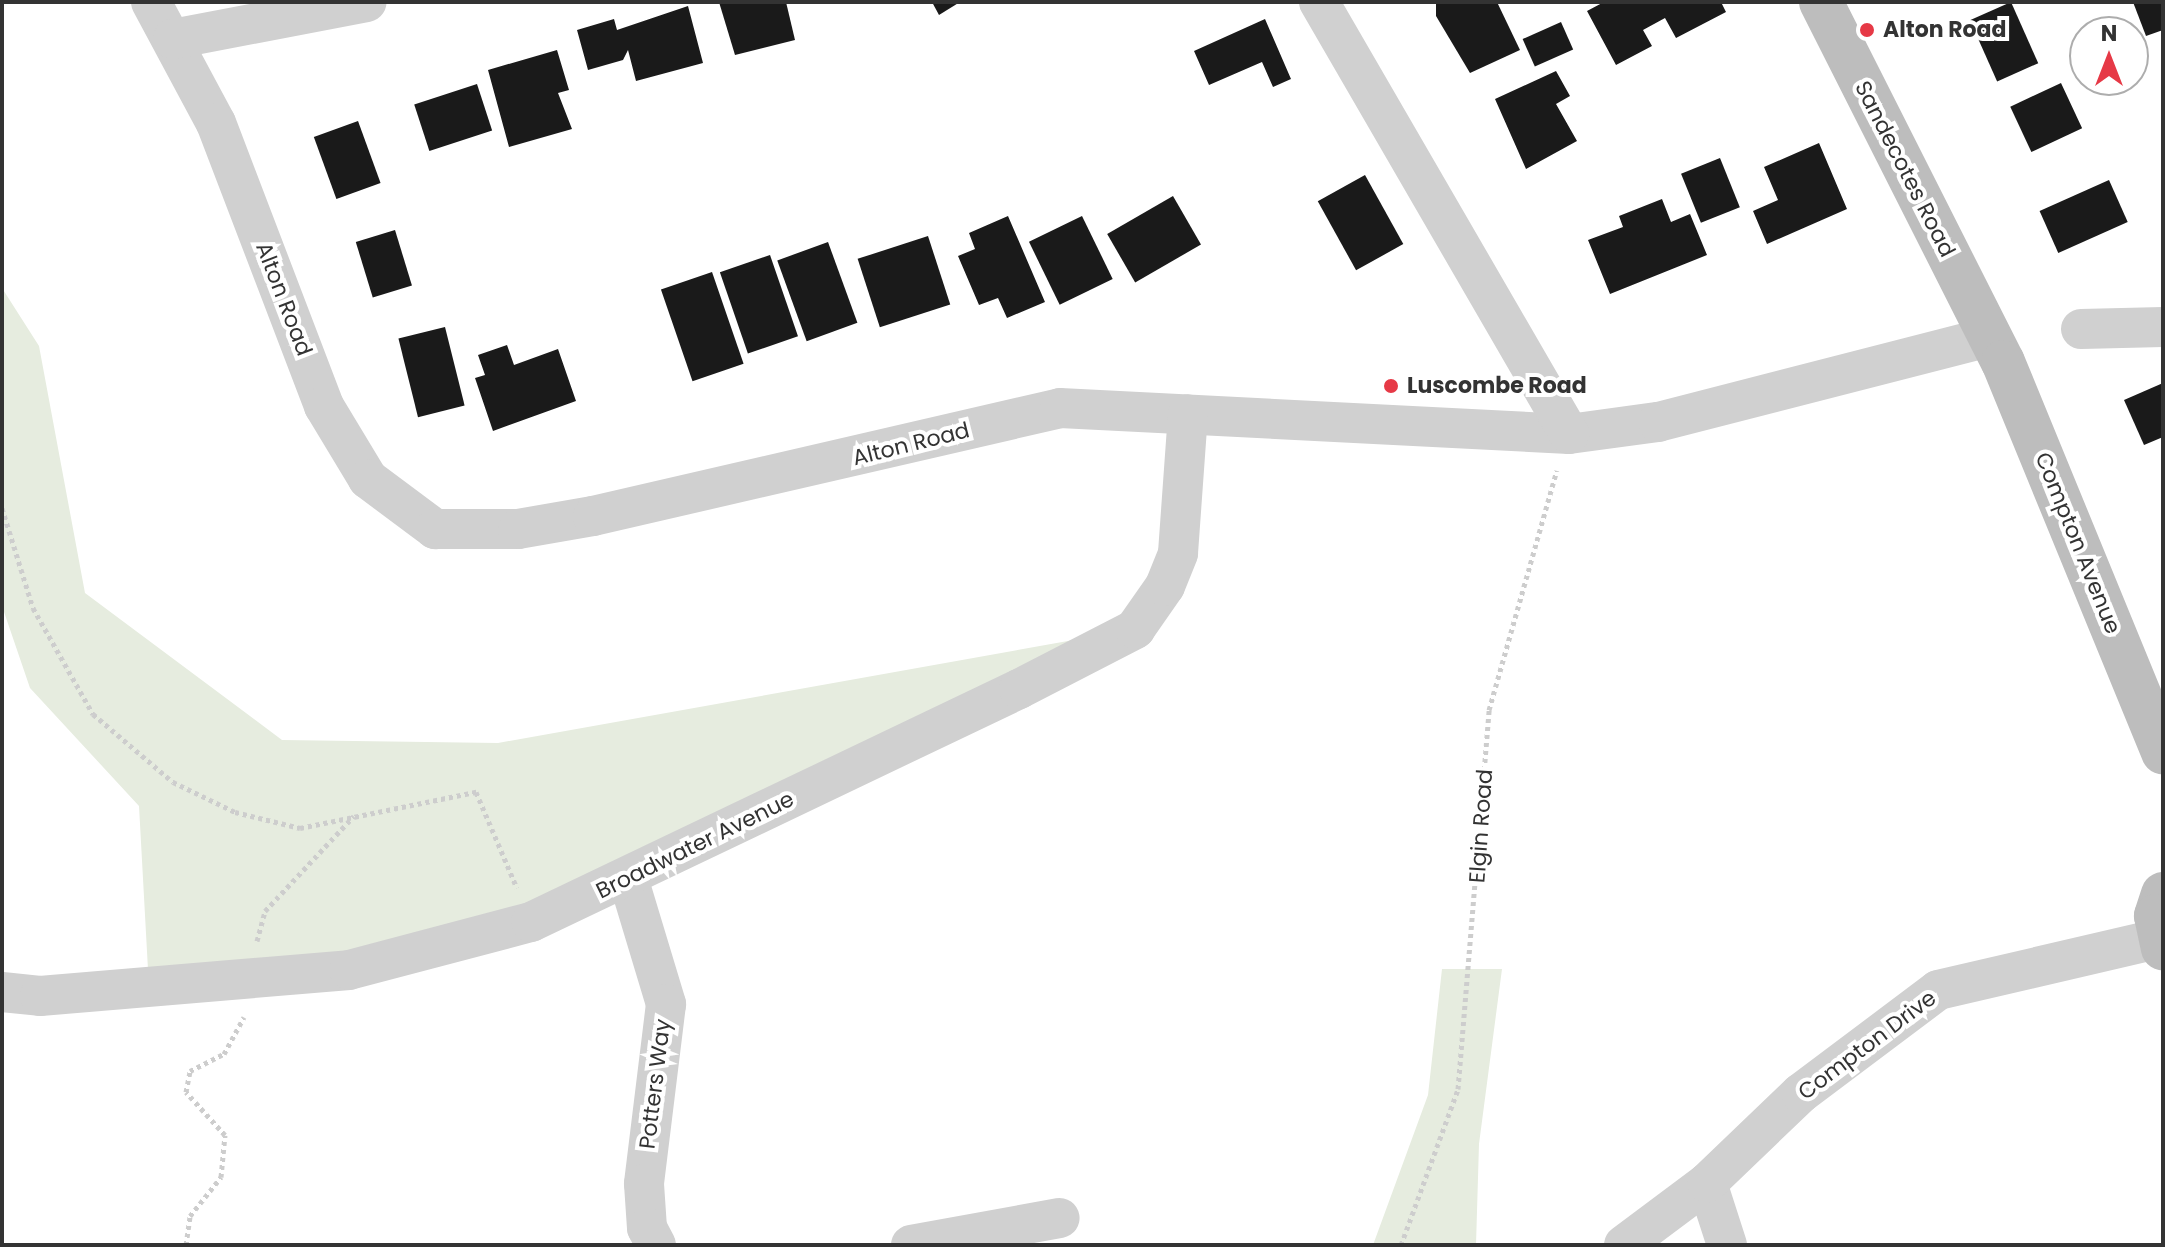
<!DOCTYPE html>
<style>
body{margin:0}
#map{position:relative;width:2165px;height:1247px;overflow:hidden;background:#fff;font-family:Poppins,sans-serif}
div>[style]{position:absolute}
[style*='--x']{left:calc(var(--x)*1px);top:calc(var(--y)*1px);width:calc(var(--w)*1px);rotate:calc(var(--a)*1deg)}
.green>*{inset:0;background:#e6ecdf}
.building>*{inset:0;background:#1a1a1a;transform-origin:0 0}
.path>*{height:5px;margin-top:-2.5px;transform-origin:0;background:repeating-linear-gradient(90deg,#cdcdcd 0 4px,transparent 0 8px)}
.street>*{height:40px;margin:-20px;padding:0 20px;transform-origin:20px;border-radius:20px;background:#d0d0d0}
.secondary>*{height:44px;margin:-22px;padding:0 22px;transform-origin:22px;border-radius:22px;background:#bdbdbd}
.dots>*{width:22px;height:22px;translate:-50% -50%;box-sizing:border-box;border:4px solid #fff;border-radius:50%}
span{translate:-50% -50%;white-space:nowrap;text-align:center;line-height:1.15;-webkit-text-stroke:8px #fff;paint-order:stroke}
.poi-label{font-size:22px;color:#333;font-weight:700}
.left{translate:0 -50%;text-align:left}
.street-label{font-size:22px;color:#333}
.frame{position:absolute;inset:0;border:4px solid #333;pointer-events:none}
.north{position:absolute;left:2069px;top:16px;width:80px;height:80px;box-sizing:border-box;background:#fff;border:2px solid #adadad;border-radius:50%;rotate:0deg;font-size:22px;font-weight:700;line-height:32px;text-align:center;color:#333}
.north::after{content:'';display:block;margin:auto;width:28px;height:36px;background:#e63946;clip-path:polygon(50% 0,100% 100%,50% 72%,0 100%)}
</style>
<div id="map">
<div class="green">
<i style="clip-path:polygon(2px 288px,39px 346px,85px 593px,282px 740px,498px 743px,1135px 629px,531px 922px,149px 988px,139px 806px,30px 688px,2px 606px)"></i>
<i style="clip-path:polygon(1442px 969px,1502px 969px,1479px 1144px,1476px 1245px,1373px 1245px,1428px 1095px)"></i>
</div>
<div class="building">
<i style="clip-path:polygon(719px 2px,786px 2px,795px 40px,735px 55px)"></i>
<i style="clip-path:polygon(932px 2px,960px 2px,939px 15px)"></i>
<i style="clip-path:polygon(1436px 2px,1497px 2px,1520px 50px,1470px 73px,1436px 16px)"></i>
<i style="clip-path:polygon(1604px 2px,1721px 2px,1726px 12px,1676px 38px,1665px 18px,1643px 30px,1652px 46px,1616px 65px,1587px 11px)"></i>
<i style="left:2011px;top:2px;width:67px;height:45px;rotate:66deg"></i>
<i style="clip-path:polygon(2133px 2px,2163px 2px,2163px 30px,2146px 36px)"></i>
<i style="clip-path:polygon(688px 6px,703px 63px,636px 81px,628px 50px,623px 60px,588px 70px,577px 30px,614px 19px,617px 30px)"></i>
<i style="clip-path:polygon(1265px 19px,1291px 79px,1273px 87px,1262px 62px,1209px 85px,1194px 51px)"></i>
<i style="left:1561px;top:22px;width:30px;height:42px;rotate:66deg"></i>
<i style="clip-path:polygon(557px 50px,569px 90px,558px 93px,572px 129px,509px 147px,488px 70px)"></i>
<i style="clip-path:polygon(1556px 71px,1570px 96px,1556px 104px,1577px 141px,1526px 169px,1495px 99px)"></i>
<i style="left:2061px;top:83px;width:50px;height:56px;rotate:65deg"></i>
<i style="left:477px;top:84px;width:49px;height:66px;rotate:72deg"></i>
<i style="left:358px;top:121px;width:66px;height:47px;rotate:70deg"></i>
<i style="clip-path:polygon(1819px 143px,1847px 209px,1767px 244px,1753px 211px,1778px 200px,1764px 167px)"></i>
<i style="left:1720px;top:158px;width:53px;height:42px;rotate:68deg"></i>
<i style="left:1365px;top:175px;width:79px;height:54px;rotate:61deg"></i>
<i style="left:2109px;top:180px;width:46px;height:76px;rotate:66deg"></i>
<i style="left:1173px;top:196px;width:56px;height:76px;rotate:60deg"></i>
<i style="clip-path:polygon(1662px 199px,1671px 222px,1690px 214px,1707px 255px,1610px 294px,1588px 240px,1623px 227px,1619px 216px)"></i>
<i style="clip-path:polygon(1008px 216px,1045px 302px,1007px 318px,998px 298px,979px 305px,958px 256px,975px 249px,969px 233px)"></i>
<i style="left:1082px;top:216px;width:70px;height:59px;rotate:64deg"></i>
<i style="left:395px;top:230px;width:58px;height:41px;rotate:73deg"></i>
<i style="left:928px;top:236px;width:72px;height:74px;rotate:72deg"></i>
<i style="left:828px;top:242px;width:86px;height:54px;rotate:70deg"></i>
<i style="left:770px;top:255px;width:86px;height:53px;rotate:71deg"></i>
<i style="left:712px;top:272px;width:97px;height:54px;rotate:71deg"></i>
<i style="left:445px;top:327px;width:81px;height:48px;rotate:76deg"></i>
<i style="clip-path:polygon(507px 345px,514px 365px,558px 349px,576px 401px,493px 431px,475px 378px,485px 375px,478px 355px)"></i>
<i style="clip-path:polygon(2163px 383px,2163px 437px,2144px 445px,2124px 400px)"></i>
</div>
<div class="path">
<i style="--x:2;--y:508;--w:105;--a:72.8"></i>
<i style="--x:33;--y:608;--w:122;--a:60.5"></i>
<i style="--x:93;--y:714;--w:105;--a:40.4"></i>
<i style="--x:173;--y:782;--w:69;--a:25.8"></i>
<i style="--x:235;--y:812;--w:67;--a:13.8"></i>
<i style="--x:300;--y:828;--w:180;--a:-11.6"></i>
<i style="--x:476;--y:792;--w:104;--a:66.9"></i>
<i style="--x:257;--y:941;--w:31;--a:-75"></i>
<i style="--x:265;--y:911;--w:130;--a:-46.9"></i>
<i style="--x:186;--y:1245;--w:29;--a:-82"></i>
<i style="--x:190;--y:1216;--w:50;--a:-51.5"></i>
<i style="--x:221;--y:1177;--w:42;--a:-84.6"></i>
<i style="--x:225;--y:1135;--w:58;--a:-132.2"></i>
<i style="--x:186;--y:1092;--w:21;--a:-79"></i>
<i style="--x:190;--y:1071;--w:38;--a:-27"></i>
<i style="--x:224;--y:1054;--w:42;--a:-61.6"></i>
<i style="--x:1401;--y:1245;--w:166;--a:-69.9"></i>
<i style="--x:1458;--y:1089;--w:380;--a:-85.3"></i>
<i style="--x:1489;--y:710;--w:249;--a:-74.2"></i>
</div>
<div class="street">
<i style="--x:151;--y:2;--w:137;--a:61.8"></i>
<i style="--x:216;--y:123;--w:303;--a:69.1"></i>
<i style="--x:324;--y:406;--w:85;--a:58.9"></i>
<i style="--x:368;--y:479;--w:84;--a:36.7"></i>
<i style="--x:435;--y:529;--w:83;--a:0"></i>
<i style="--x:518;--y:529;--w:76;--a:-9.8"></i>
<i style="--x:593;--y:516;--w:479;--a:-13"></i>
<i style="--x:1060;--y:408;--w:510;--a:2.92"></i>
<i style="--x:1569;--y:434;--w:90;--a:-7.7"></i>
<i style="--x:1658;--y:422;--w:342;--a:-14.4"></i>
<i style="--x:1319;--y:2;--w:499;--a:59.9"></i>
<i style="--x:173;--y:39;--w:197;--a:-10.8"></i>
<i style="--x:2081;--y:329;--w:82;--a:-1.4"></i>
<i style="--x:628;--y:878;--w:132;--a:73.2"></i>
<i style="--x:666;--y:1004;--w:181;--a:97"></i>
<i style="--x:644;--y:1184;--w:44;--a:86.1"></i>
<i style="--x:647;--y:1228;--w:19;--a:62"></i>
<i style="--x:2;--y:992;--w:38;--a:6"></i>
<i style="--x:40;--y:996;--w:310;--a:-4.8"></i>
<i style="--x:349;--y:970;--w:188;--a:-14.8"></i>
<i style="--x:531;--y:922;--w:541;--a:-25.52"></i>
<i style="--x:1019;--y:689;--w:131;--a:-27.3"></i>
<i style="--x:1135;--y:629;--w:52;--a:-55.1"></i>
<i style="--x:1165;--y:586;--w:35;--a:-68"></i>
<i style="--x:1178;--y:553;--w:139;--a:-85.9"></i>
<i style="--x:1707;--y:1183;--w:65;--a:72.1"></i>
<i style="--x:911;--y:1245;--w:151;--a:-10.3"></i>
<i style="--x:1624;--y:1245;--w:104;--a:-36.8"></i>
<i style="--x:1707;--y:1183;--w:130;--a:-43.8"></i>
<i style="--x:1801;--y:1093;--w:171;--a:-36.9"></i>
<i style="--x:1938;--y:990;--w:226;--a:-13.1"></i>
</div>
<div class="secondary">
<i style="--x:1821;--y:2;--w:403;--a:63.2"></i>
<i style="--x:2003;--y:362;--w:422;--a:67.7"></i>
<i style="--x:2163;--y:894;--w:23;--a:108"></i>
<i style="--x:2156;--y:916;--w:33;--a:78"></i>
</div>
<div class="dots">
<i style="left:1867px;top:30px;background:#e63946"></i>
<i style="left:1391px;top:386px;background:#e63946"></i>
</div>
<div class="poi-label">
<span class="left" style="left:1883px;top:30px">Alton Road</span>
<span class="left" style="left:1407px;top:386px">Luscombe Road</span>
</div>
<div class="street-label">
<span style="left:1905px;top:169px;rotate:63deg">Sandecotes Road</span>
<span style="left:284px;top:299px;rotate:69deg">Alton Road</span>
<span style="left:911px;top:444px;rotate:-14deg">Alton Road</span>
<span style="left:2078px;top:543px;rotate:68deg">Compton Avenue</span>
<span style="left:1481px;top:826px;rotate:-86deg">Elgin Road</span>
<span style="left:695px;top:845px;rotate:-26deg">Broadwater Avenue</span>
<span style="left:1867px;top:1045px;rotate:-37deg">Compton Drive</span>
<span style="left:655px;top:1084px;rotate:-83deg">Potters Way</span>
</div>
<div class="frame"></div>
<div class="north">N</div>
</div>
